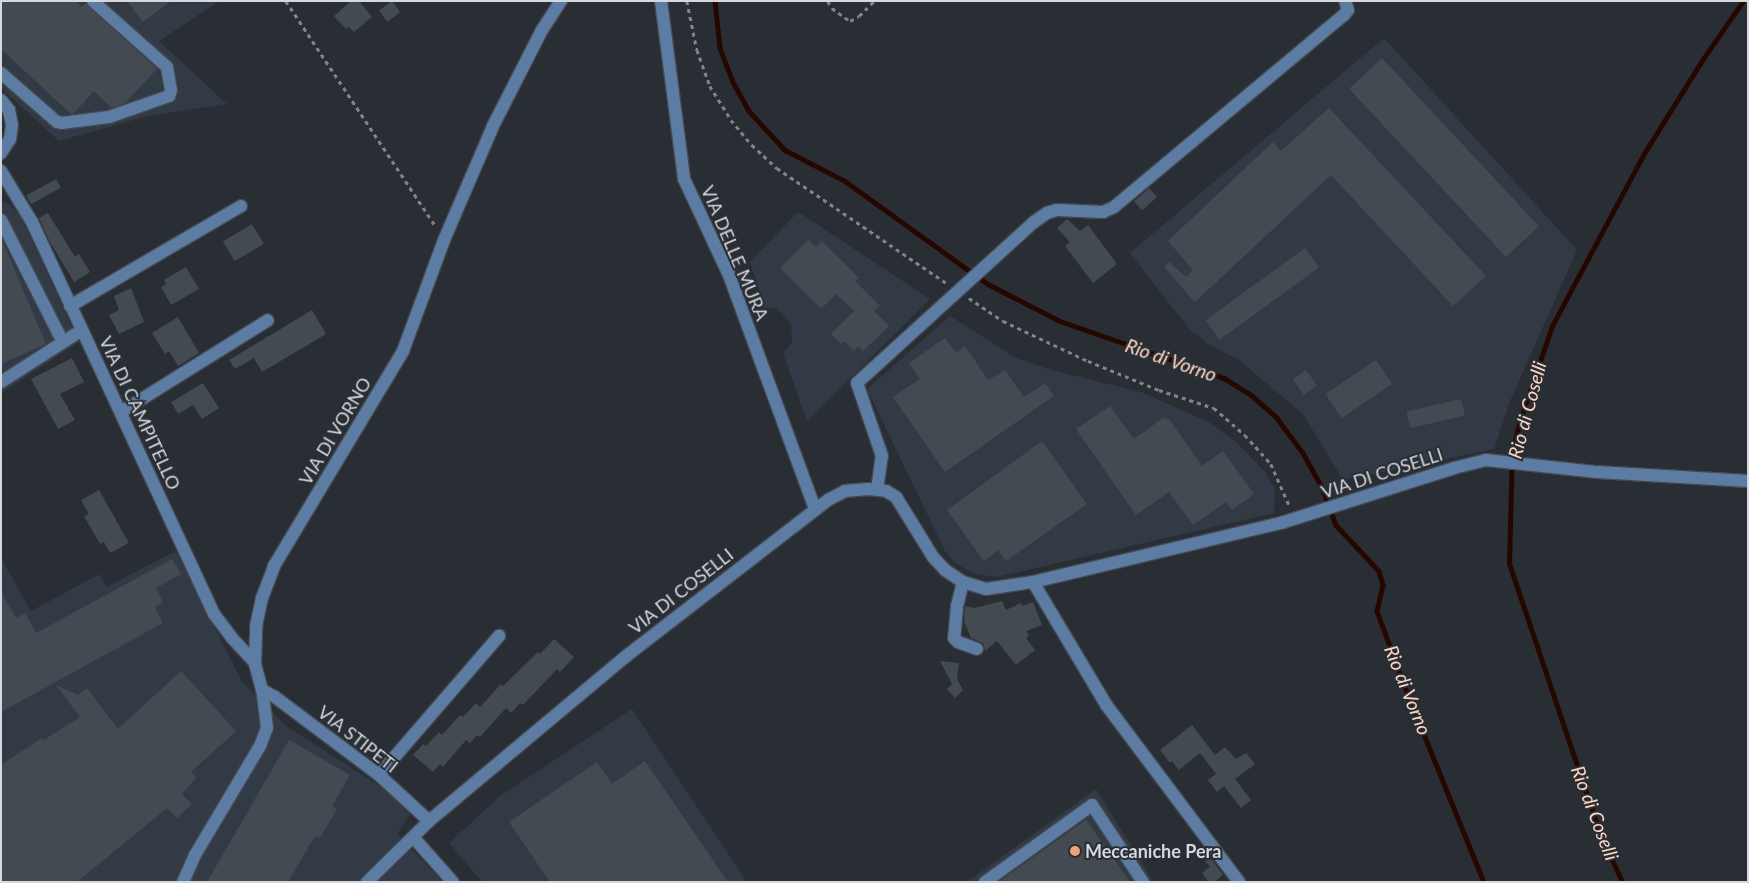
<!DOCTYPE html>
<style>
body{margin:0}
#map{position:relative;width:1749px;height:883px;overflow:hidden;background:#292e35;font-family:Lato,sans-serif}
div>[style]{position:absolute}
[style*='--x']{left:calc(var(--x)*1px);top:calc(var(--y)*1px);width:calc(var(--w)*1px);rotate:calc(var(--a)*1deg)}
.built>*{inset:0;background:#323b45}
.stream>*{height:4.5px;margin:-2.25px;padding:0 2.25px;transform-origin:2.25px;border-radius:2.25px;background:#260700}
.building>*{inset:0;background:#444a51;transform-origin:0 0}
.path>*{height:2.5px;margin-top:-1.25px;transform-origin:0;background:repeating-linear-gradient(90deg,#81858b 0 4px,transparent 0 8px)}
.roads{filter:drop-shadow(1px 0 #454950) drop-shadow(-1px 0 #454950) drop-shadow(0 1px #454950) drop-shadow(0 -1px #454950)}
.minor>*{height:12px;margin:-6px;padding:0 6px;transform-origin:6px;border-radius:6px;background:#5d7ca4}
.dots>*{width:14px;height:14px;translate:-50% -50%;box-sizing:border-box;border:2px solid #292e35;border-radius:50%}
span{translate:-50% -50%;white-space:nowrap;text-align:center;line-height:1.15;-webkit-text-stroke:4px #292e35;paint-order:stroke}
.street-label{font-size:18px;color:#d5d8dd}
.poi-label{font-size:18px;color:#d5d8dd;font-weight:700}
.left{translate:0 -50%;text-align:left}
.water-label{font-size:19px;color:#fed7c4;font-style:italic}
.frame{position:absolute;inset:0;border:2px solid #d5d8dd;pointer-events:none}
</style>
<div id="map">
<div class="built">
<i style="clip-path:polygon(1px 1px,219px 1px,159px 41px,227px 104px,147px 116px,59px 141px,1px 88px)"></i>
<i style="clip-path:polygon(1384px 38px,1577px 250px,1510px 401px,1494px 449px,1343px 480px,1303px 414px,1239px 360px,1208px 344px,1190px 330px,1130px 253px)"></i>
<i style="clip-path:polygon(1px 201px,9px 204px,21px 217px,79px 342px,1px 393px)"></i>
<i style="clip-path:polygon(798px 212px,930px 299px,807px 421px,783px 353px,792px 342px,791px 323px,777px 308px,765px 308px,750px 262px)"></i>
<i style="clip-path:polygon(950px 316px,1016px 358px,1051px 370px,1141px 392px,1209px 422px,1237px 443px,1265px 472px,1275px 489px,1274px 513px,996px 577px,974px 574px,957px 564px,946px 553px,867px 389px)"></i>
<i style="clip-path:polygon(176px 551px,242px 682px,286px 726px,389px 792px,410px 815px,397px 834px,443px 882px,1px 882px,1px 558px,31px 611px,100px 574px,106px 587px)"></i>
<i style="clip-path:polygon(632px 709px,747px 882px,482px 882px,449px 843px,500px 796px)"></i>
<i style="clip-path:polygon(1096px 789px,1154px 882px,967px 882px)"></i>
</div>
<div class="stream">
<i style="--x:715;--y:1;--w:47;--a:83.9"></i>
<i style="--x:720;--y:48;--w:36;--a:69"></i>
<i style="--x:733;--y:82;--w:33;--a:61"></i>
<i style="--x:749;--y:111;--w:53;--a:47.3"></i>
<i style="--x:785;--y:150;--w:68;--a:27.3"></i>
<i style="--x:845;--y:181;--w:176;--a:35.8"></i>
<i style="--x:988;--y:284;--w:81;--a:27.2"></i>
<i style="--x:1060;--y:321;--w:174;--a:19.2"></i>
<i style="--x:1224;--y:378;--w:32;--a:32"></i>
<i style="--x:1251;--y:395;--w:35;--a:41"></i>
<i style="--x:1277;--y:418;--w:44;--a:53.4"></i>
<i style="--x:1303;--y:453;--w:39;--a:61"></i>
<i style="--x:1322;--y:487;--w:40;--a:69.8"></i>
<i style="--x:1336;--y:525;--w:63;--a:46.9"></i>
<i style="--x:1379;--y:571;--w:15;--a:74"></i>
<i style="--x:1383;--y:585;--w:27;--a:103"></i>
<i style="--x:1377;--y:611;--w:90;--a:69.7"></i>
<i style="--x:1408;--y:695;--w:202;--a:67.9"></i>
<i style="--x:1622;--y:882;--w:53;--a:-114.6"></i>
<i style="--x:1600;--y:834;--w:285;--a:-108.6"></i>
<i style="--x:1509;--y:564;--w:113;--a:-88.5"></i>
<i style="--x:1512;--y:451;--w:35;--a:-75"></i>
<i style="--x:1521;--y:417;--w:96;--a:-71.2"></i>
<i style="--x:1552;--y:326;--w:197;--a:-61.9"></i>
<i style="--x:1645;--y:152;--w:110;--a:-58.1"></i>
<i style="--x:1703;--y:59;--w:70;--a:-55.4"></i>
</div>
<div class="building">
<i style="clip-path:polygon(1px 1px,76px 1px,82px 7px,85px 3px,157px 69px,125px 103px,112px 108px,94px 91px,74px 113px,71px 114px,1px 49px)"></i>
<i style="clip-path:polygon(127px 1px,171px 1px,143px 22px)"></i>
<i style="clip-path:polygon(351px 1px,359px 1px,372px 17px,354px 32px,349px 27px,346px 29px,334px 16px)"></i>
<i style="left:392px;top:1px;width:14px;height:16px;rotate:54deg"></i>
<i style="left:1382px;top:58px;width:230px;height:45px;rotate:47deg"></i>
<i style="clip-path:polygon(1329px 108px,1486px 276px,1453px 306px,1331px 175px,1195px 302px,1164px 267px,1169px 262px,1186px 277px,1193px 270px,1168px 241px,1273px 142px,1281px 151px)"></i>
<i style="left:56px;top:179px;width:10px;height:34px;rotate:61deg"></i>
<i style="left:1149px;top:188px;width:12px;height:20px;rotate:48deg"></i>
<i style="clip-path:polygon(48px 213px,75px 257px,79px 254px,90px 272px,74px 282px,50px 242px,39px 218px)"></i>
<i style="clip-path:polygon(1067px 219px,1080px 231px,1088px 225px,1117px 264px,1093px 283px,1065px 246px,1070px 242px,1057px 228px)"></i>
<i style="left:252px;top:224px;width:23px;height:34px;rotate:59deg"></i>
<i style="clip-path:polygon(1px 238px,46px 344px,1px 364px)"></i>
<i style="clip-path:polygon(808px 240px,816px 247px,822px 241px,859px 278px,855px 281px,880px 306px,874px 311px,889px 326px,863px 351px,858px 346px,854px 351px,844px 341px,841px 344px,831px 334px,854px 311px,836px 294px,821px 309px,780px 268px)"></i>
<i style="left:1305px;top:248px;width:24px;height:123px;rotate:54deg"></i>
<i style="clip-path:polygon(186px 267px,199px 289px,171px 305px,161px 287px,166px 284px,164px 280px)"></i>
<i style="clip-path:polygon(131px 288px,144px 322px,119px 334px,109px 315px,119px 310px,114px 296px)"></i>
<i style="clip-path:polygon(312px 310px,326px 334px,262px 372px,254px 358px,235px 369px,229px 360px)"></i>
<i style="clip-path:polygon(178px 317px,199px 353px,178px 366px,169px 351px,165px 354px,152px 333px)"></i>
<i style="clip-path:polygon(945px 338px,956px 353px,965px 346px,988px 380px,1005px 370px,1024px 397px,1045px 383px,1054px 396px,945px 472px,893px 397px,920px 379px,909px 363px)"></i>
<i style="clip-path:polygon(72px 358px,84px 382px,60px 394px,75px 420px,58px 429px,31px 379px)"></i>
<i style="left:1376px;top:360px;width:29px;height:61px;rotate:56deg"></i>
<i style="left:1306px;top:370px;width:19px;height:16px;rotate:55deg"></i>
<i style="clip-path:polygon(203px 383px,219px 408px,202px 419px,193px 405px,178px 414px,171px 402px)"></i>
<i style="left:1461px;top:399px;width:17px;height:56px;rotate:77deg"></i>
<i style="clip-path:polygon(1110px 406px,1134px 439px,1163px 418px,1169px 419px,1202px 466px,1223px 451px,1254px 494px,1232px 510px,1226px 502px,1193px 525px,1169px 492px,1136px 515px,1076px 429px)"></i>
<i style="clip-path:polygon(1042px 441px,1087px 504px,1006px 561px,998px 550px,984px 561px,947px 510px)"></i>
<i style="clip-path:polygon(99px 490px,129px 543px,110px 553px,104px 542px,100px 544px,84px 516px,89px 514px,81px 500px)"></i>
<i style="clip-path:polygon(172px 559px,181px 574px,156px 588px,163px 602px,155px 607px,163px 623px,1px 712px,1px 592px,16px 618px,25px 613px,36px 633px)"></i>
<i style="clip-path:polygon(1002px 601px,1006px 610px,1021px 603px,1022px 606px,1033px 602px,1042px 625px,1026px 631px,1029px 636px,1026px 638px,1035px 650px,1016px 665px,997px 641px,985px 651px,983px 643px,971px 638px,964px 621px,965px 606px,974px 608px)"></i>
<i style="clip-path:polygon(554px 639px,574px 657px,560px 672px,557px 669px,523px 705px,520px 703px,511px 713px,506px 708px,480px 737px,477px 735px,470px 743px,466px 740px,443px 767px,440px 764px,433px 772px,413px 755px,423px 744px,426px 746px,439px 732px,442px 735px,460px 715px,463px 717px,476px 703px,480px 707px,501px 684px,503px 686px,538px 652px,540px 654px)"></i>
<i style="clip-path:polygon(940px 661px,959px 663px,957px 679px,963px 690px,955px 698px,947px 689px,952px 684px)"></i>
<i style="clip-path:polygon(181px 671px,236px 731px,191px 772px,196px 778px,182px 794px,192px 804px,177px 818px,167px 808px,77px 882px,1px 882px,1px 765px,42px 738px,44px 740px,80px 717px,56px 685px,78px 695px,87px 688px,118px 729px)"></i>
<i style="clip-path:polygon(1192px 725px,1215px 755px,1225px 747px,1236px 759px,1246px 753px,1255px 764px,1235px 779px,1251px 800px,1241px 808px,1224px 786px,1217px 792px,1208px 780px,1216px 774px,1200px 753px,1179px 770px,1172px 761px,1170px 763px,1160px 750px)"></i>
<i style="clip-path:polygon(289px 740px,350px 775px,332px 806px,337px 809px,320px 838px,315px 836px,288px 882px,207px 882px)"></i>
<i style="clip-path:polygon(645px 761px,728px 882px,550px 882px,509px 822px,597px 762px,612px 784px)"></i>
<i style="clip-path:polygon(1086px 820px,1130px 882px,999px 882px,1045px 849px)"></i>
<i style="clip-path:polygon(1210px 857px,1223px 875px,1214px 882px,1209px 882px,1202px 873px,1210px 867px,1205px 861px)"></i>
</div>
<div class="path">
<i style="--x:286;--y:1;--w:271;--a:56.4"></i>
<i style="--x:687;--y:1;--w:50;--a:78.5"></i>
<i style="--x:697;--y:50;--w:38;--a:70"></i>
<i style="--x:710;--y:86;--w:40;--a:58"></i>
<i style="--x:731;--y:120;--w:33;--a:50"></i>
<i style="--x:752;--y:145;--w:34;--a:43"></i>
<i style="--x:777;--y:168;--w:207;--a:34.2"></i>
<i style="--x:828;--y:1;--w:8;--a:60"></i>
<i style="--x:832;--y:8;--w:22;--a:36"></i>
<i style="--x:850;--y:21;--w:10;--a:-29"></i>
<i style="--x:859;--y:16;--w:21;--a:-45"></i>
<i style="--x:969;--y:298;--w:41;--a:34.1"></i>
<i style="--x:1003;--y:321;--w:94;--a:25.2"></i>
<i style="--x:1088;--y:361;--w:77;--a:22.2"></i>
<i style="--x:1159;--y:390;--w:58;--a:18.1"></i>
<i style="--x:1214;--y:408;--w:41;--a:41.1"></i>
<i style="--x:1245;--y:435;--w:39;--a:48"></i>
<i style="--x:1271;--y:464;--w:47;--a:66.2"></i>
</div>
<div class="roads">
<div class="minor">
<i style="--x:661;--y:1;--w:179;--a:82.6"></i>
<i style="--x:684;--y:179;--w:106;--a:64.9"></i>
<i style="--x:729;--y:275;--w:249;--a:69.8"></i>
<i style="--x:1;--y:73;--w:74;--a:41.2"></i>
<i style="--x:57;--y:122;--w:5;--a:11"></i>
<i style="--x:62;--y:123;--w:47;--a:-7.3"></i>
<i style="--x:109;--y:117;--w:64;--a:-19.3"></i>
<i style="--x:169;--y:96;--w:6;--a:-72"></i>
<i style="--x:171;--y:90;--w:23;--a:-100"></i>
<i style="--x:167;--y:67;--w:99;--a:-138.3"></i>
<i style="--x:1;--y:100;--w:13;--a:51"></i>
<i style="--x:9;--y:110;--w:15;--a:79"></i>
<i style="--x:12;--y:125;--w:14;--a:98"></i>
<i style="--x:10;--y:139;--w:17;--a:123"></i>
<i style="--x:1;--y:171;--w:60;--a:58.7"></i>
<i style="--x:32;--y:222;--w:432;--a:65.1"></i>
<i style="--x:214;--y:614;--w:30;--a:53"></i>
<i style="--x:232;--y:638;--w:34;--a:47"></i>
<i style="--x:1;--y:220;--w:137;--a:63.1"></i>
<i style="--x:70;--y:306;--w:198;--a:-30.3"></i>
<i style="--x:1;--y:382;--w:96;--a:-32.7"></i>
<i style="--x:121;--y:412;--w:173;--a:-32"></i>
<i style="--x:877;--y:490;--w:34;--a:-82"></i>
<i style="--x:882;--y:456;--w:77;--a:-108.9"></i>
<i style="--x:857;--y:383;--w:239;--a:-42.3"></i>
<i style="--x:1034;--y:222;--w:16;--a:-35"></i>
<i style="--x:1047;--y:213;--w:10;--a:-17"></i>
<i style="--x:1057;--y:210;--w:46;--a:2.5"></i>
<i style="--x:1103;--y:212;--w:12;--a:-24"></i>
<i style="--x:1114;--y:207;--w:300;--a:-39.9"></i>
<i style="--x:1344;--y:15;--w:6;--a:-51"></i>
<i style="--x:1348;--y:10;--w:9;--a:-108"></i>
<i style="--x:963;--y:582;--w:25;--a:104"></i>
<i style="--x:957;--y:606;--w:32;--a:95"></i>
<i style="--x:954;--y:638;--w:6;--a:45"></i>
<i style="--x:958;--y:642;--w:20;--a:20"></i>
<i style="--x:1033;--y:582;--w:144;--a:59.2"></i>
<i style="--x:1107;--y:706;--w:220;--a:53.1"></i>
<i style="--x:262;--y:690;--w:15;--a:28"></i>
<i style="--x:275;--y:697;--w:130;--a:36.9"></i>
<i style="--x:379;--y:775;--w:68;--a:42.6"></i>
<i style="--x:379;--y:775;--w:184;--a:-49.2"></i>
<i style="--x:413;--y:837;--w:60;--a:48.4"></i>
<i style="--x:183;--y:882;--w:30;--a:-66"></i>
<i style="--x:195;--y:855;--w:127;--a:-59.2"></i>
<i style="--x:260;--y:746;--w:19;--a:-69"></i>
<i style="--x:267;--y:728;--w:38;--a:-97"></i>
<i style="--x:262;--y:690;--w:28;--a:-105"></i>
<i style="--x:255;--y:663;--w:37;--a:-88"></i>
<i style="--x:256;--y:626;--w:29;--a:-78"></i>
<i style="--x:262;--y:598;--w:34;--a:-69"></i>
<i style="--x:274;--y:566;--w:251;--a:-59"></i>
<i style="--x:403;--y:351;--w:118;--a:-69.7"></i>
<i style="--x:444;--y:240;--w:124;--a:-66.7"></i>
<i style="--x:493;--y:126;--w:108;--a:-63"></i>
<i style="--x:542;--y:30;--w:35;--a:-57"></i>
<i style="--x:367;--y:882;--w:87;--a:-44.5"></i>
<i style="--x:429;--y:821;--w:256;--a:-39.9"></i>
<i style="--x:625;--y:657;--w:257;--a:-37.7"></i>
<i style="--x:828;--y:500;--w:19;--a:-28"></i>
<i style="--x:845;--y:491;--w:23;--a:-5"></i>
<i style="--x:868;--y:489;--w:18;--a:6"></i>
<i style="--x:886;--y:491;--w:12;--a:31"></i>
<i style="--x:896;--y:497;--w:70;--a:58.3"></i>
<i style="--x:933;--y:557;--w:18;--a:47"></i>
<i style="--x:945;--y:570;--w:22;--a:34"></i>
<i style="--x:963;--y:582;--w:24;--a:17"></i>
<i style="--x:986;--y:589;--w:48;--a:-8.5"></i>
<i style="--x:1033;--y:582;--w:255;--a:-13.4"></i>
<i style="--x:1281;--y:523;--w:182;--a:-17.6"></i>
<i style="--x:1454;--y:468;--w:33;--a:-14"></i>
<i style="--x:1486;--y:460;--w:112;--a:6.2"></i>
<i style="--x:1597;--y:472;--w:151;--a:3.4"></i>
<i style="--x:985;--y:882;--w:132;--a:-35.7"></i>
<i style="--x:1092;--y:805;--w:92;--a:56.5"></i>
</div>
</div>
<div class="dots">
<i style="left:1075px;top:851px;background:#f0a27a"></i>
</div>
<div class="street-label">
<span style="left:735px;top:253px;rotate:67deg">VIA DELLE MURA</span>
<span style="left:140px;top:413px;rotate:65deg">VIA DI CAMPITELLO</span>
<span style="left:335px;top:431px;rotate:-59deg">VIA DI VORNO</span>
<span style="left:1382px;top:473px;rotate:-18deg">VIA DI COSELLI</span>
<span style="left:681px;top:591px;rotate:-38deg">VIA DI COSELLI</span>
<span style="left:358px;top:739px;rotate:38deg">VIA STIPETI</span>
</div>
<div class="poi-label">
<span class="left" style="left:1085px;top:851px">Meccaniche Pera</span>
</div>
<div class="water-label">
<span style="left:1171px;top:360px;rotate:19deg">Rio di Vorno</span>
<span style="left:1527px;top:410px;rotate:-75deg">Rio di Coselli</span>
<span style="left:1408px;top:690px;rotate:68deg">Rio di Vorno</span>
<span style="left:1595px;top:813px;rotate:69deg">Rio di Coselli</span>
</div>
<div class="frame"></div>
</div>
